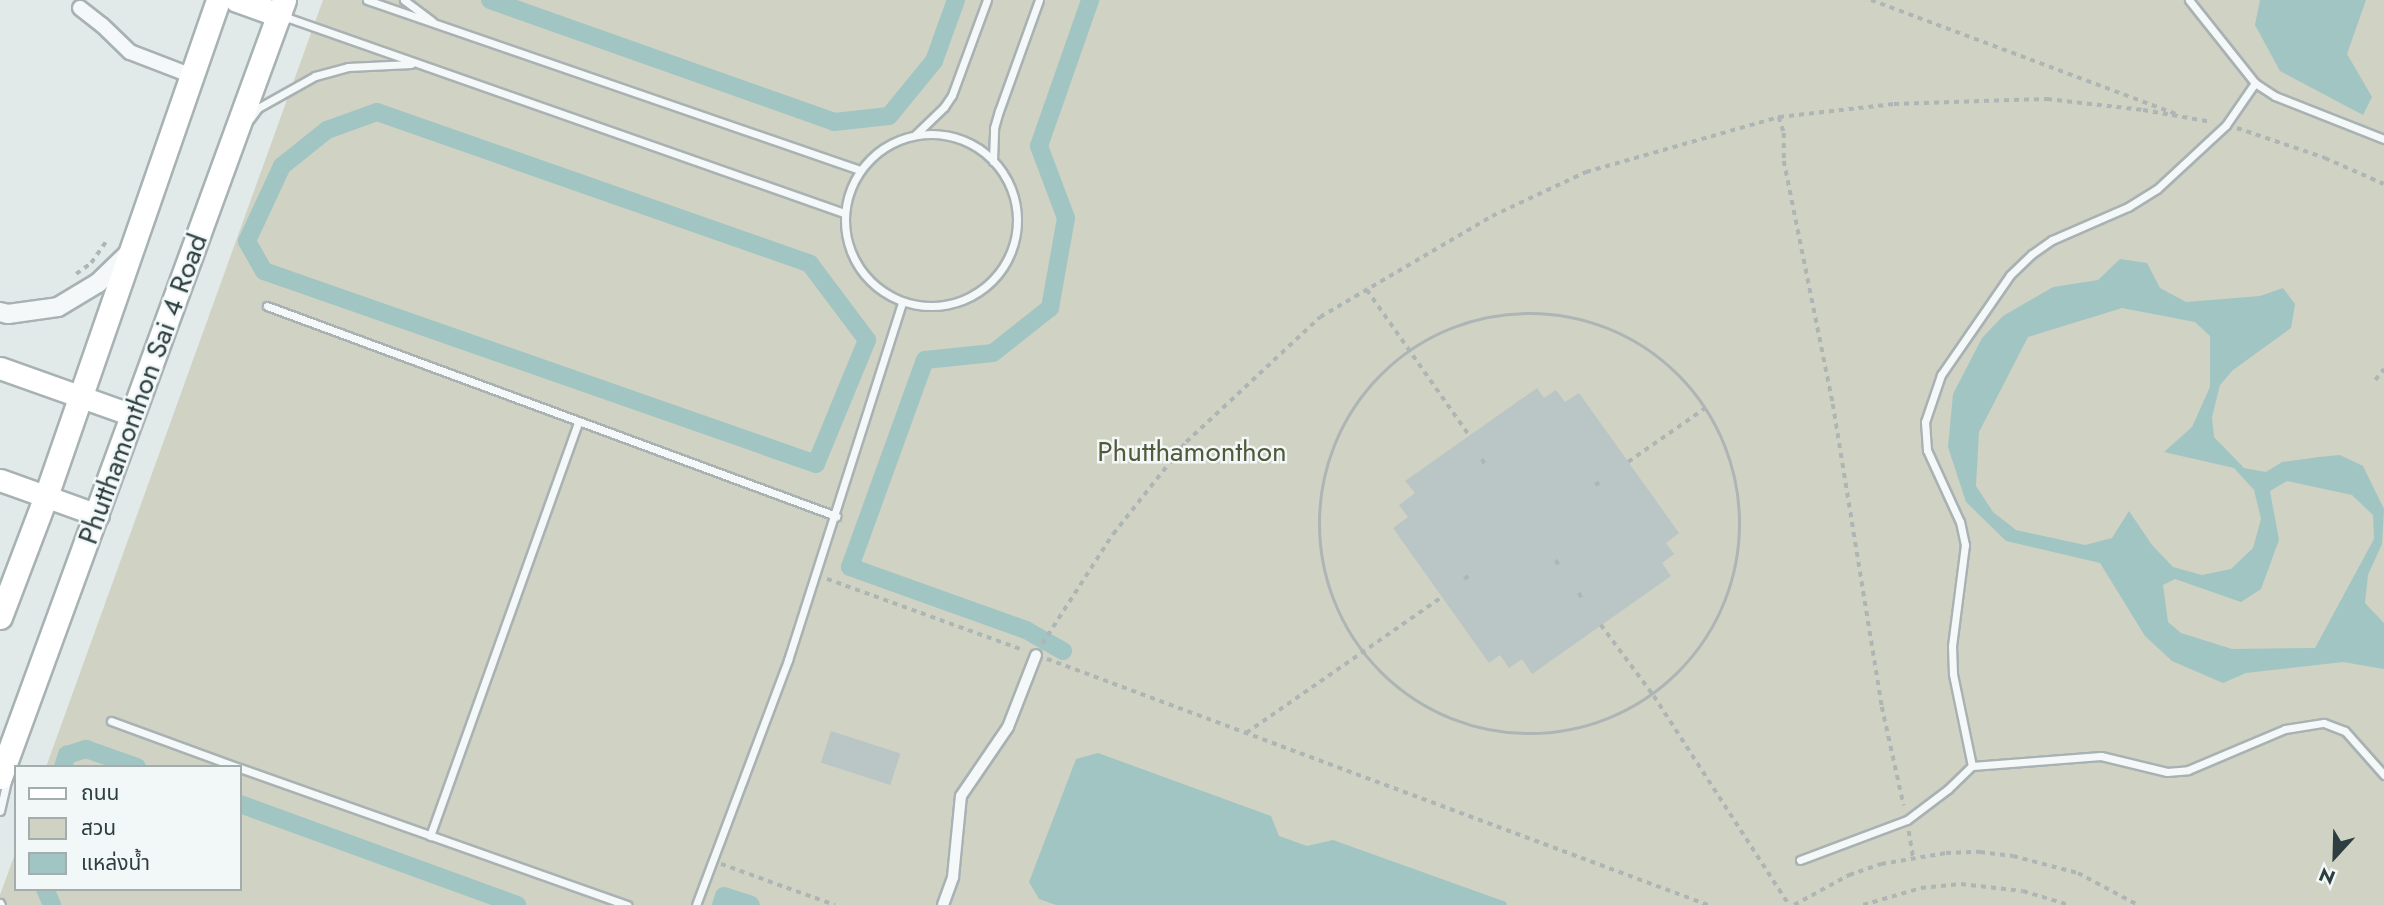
<!DOCTYPE html>
<meta charset="utf-8">
<style>
body{margin:0}
#map{position:relative;width:2384px;height:905px;overflow:hidden;background:#e2e9e9;font-family:Jost,"Noto Sans Thai",sans-serif}
div>[style]{position:absolute}
[style*='--x']{left:calc(var(--x)*1px);top:calc(var(--y)*1px);width:calc(var(--w)*1px);rotate:calc(var(--a)*1deg)}
.green>*{inset:0;background:#d0d2c4}
.water>*{inset:0;background:#a1c5c3}
.canal>*{height:18px;margin:-9px;padding:0 9px;transform-origin:9px;border-radius:9px;background:#a1c5c3}
.building>*{inset:0;background:#bac5c5;transform-origin:0 0}
.path>*{height:3.5px;margin-top:-1.75px;transform-origin:0;background:repeating-linear-gradient(90deg,#adb5b5 0 5px,transparent 0 10px)}
.path>.ring{margin:-1.75px;padding:0;box-sizing:content-box;background:none;border:3.5px solid #adb5b5;border-radius:50%}
.roads{filter:drop-shadow(2px 0 #a8b2b3) drop-shadow(-2px 0 #a8b2b3) drop-shadow(0 2px #a8b2b3) drop-shadow(0 -2px #a8b2b3)}
.service>*{height:7px;margin:-3.5px;padding:0 3.5px;transform-origin:3.5px;border-radius:3.5px;background:#f5f8f8}
.service>.ring{margin:-3.5px;padding:0;box-sizing:content-box;background:none;border:7px solid #f5f8f8;border-radius:50%}
.pedestrian>*{height:10px;margin:-5px;padding:0 5px;transform-origin:5px;border-radius:5px;background:#f5f8f8}
.minor>*{height:14px;margin:-7px;padding:0 7px;transform-origin:7px;border-radius:7px;background:#f5f8f8}
.tertiary>*{height:18px;margin:-9px;padding:0 9px;transform-origin:9px;border-radius:9px;background:#f5f8f8}
.secondary>*{height:21px;margin:-10.5px;padding:0 10.5px;transform-origin:10.5px;border-radius:10.5px;background:#fff}
.primary>*{height:23px;margin:-11.5px;padding:0 11.5px;transform-origin:11.5px;border-radius:11.5px;background:#fff}
span{translate:-50% -50%;white-space:nowrap;text-align:center;line-height:1.15;-webkit-text-stroke:5px #f2f7f7;paint-order:stroke}
.street-label{font-size:28px;color:#2c3e3f}
.park-label{font-size:28px;color:#525a3b}
.legend{position:absolute;left:14px;top:765px;width:228px;height:126px;box-sizing:border-box;background:#f2f7f7;border:2px solid #a3adad;margin:0;padding:9px 12px;list-style:none;font-size:21px;color:#2c3e3f}
.legend li{display:flex;align-items:center;gap:14px;height:35px}
.legend b{width:35px;border:2px solid #a3adad}
.north{position:absolute;left:2300px;top:821px;width:70px;height:70px;-webkit-text-stroke:5px #f2f7f7;paint-order:stroke;rotate:202deg;font-size:19px;font-weight:700;line-height:28px;text-align:center;color:#2c3e3f}
.north::after{content:'';display:block;margin:auto;width:24px;height:32px;background:#2c3e3f;clip-path:polygon(50% 0,100% 100%,50% 72%,0 100%)}
</style>
<div id="map">
<div class="green">
<i style="clip-path:polygon(323px 0,2384px 0,2384px 905px,0 905px,0 895px,16px 851px,16px 889px,240px 889px,240px 767px,46px 767px)"></i>
</div>
<div class="water">
<i style="clip-path:polygon(2260px 0,2366px 0,2347px 54px,2372px 97px,2363px 115px,2280px 71px,2255px 25px)"></i>
<i style="clip-path:polygon(evenodd,2120px 259px,2147px 263px,2160px 288px,2186px 302px,2260px 296px,2283px 288px,2295px 304px,2291px 328px,2233px 370px,2220px 385px,2212px 417px,2214px 437px,2244px 468px,2266px 472px,2282px 462px,2319px 457px,2340px 455px,2363px 466px,2384px 509px,2382px 544px,2368px 575px,2365px 603px,2384px 623px,2384px 669px,2343px 662px,2246px 673px,2223px 683px,2172px 661px,2145px 636px,2100px 563px,2006px 541px,1966px 502px,1948px 447px,1953px 394px,1982px 338px,2003px 316px,2053px 287px,2098px 280px,2120px 259px,2122px 308px,2195px 322px,2210px 336px,2210px 387px,2192px 427px,2164px 452px,2234px 468px,2254px 490px,2261px 519px,2253px 548px,2231px 569px,2202px 575px,2173px 567px,2152px 545px,2129px 511px,2112px 538px,2085px 545px,2016px 530px,1993px 512px,1976px 486px,1979px 432px,2028px 337px,2122px 308px,2120px 259px,2287px 481px,2352px 495px,2373px 515px,2374px 539px,2315px 648px,2232px 649px,2181px 633px,2168px 622px,2163px 585px,2175px 579px,2241px 602px,2261px 589px,2279px 540px,2270px 491px,2287px 481px)"></i>
<i style="clip-path:polygon(1098px 753px,1271px 816px,1279px 836px,1307px 846px,1333px 840px,1506px 902px,1507px 905px,1056px 905px,1039px 899px,1029px 882px,1076px 759px)"></i>
</div>
<div class="canal">
<i style="--x:490;--y:0;--w:365;--a:19.5"></i>
<i style="--x:834;--y:122;--w:55;--a:-6.2"></i>
<i style="--x:889;--y:116;--w:71;--a:-50.7"></i>
<i style="--x:934;--y:61;--w:65;--a:-70.2"></i>
<i style="--x:377;--y:112;--w:459;--a:19.3"></i>
<i style="--x:810;--y:264;--w:95;--a:53.1"></i>
<i style="--x:867;--y:340;--w:134;--a:112.4"></i>
<i style="--x:816;--y:464;--w:585;--a:-160.73"></i>
<i style="--x:264;--y:271;--w:34;--a:-120"></i>
<i style="--x:247;--y:241;--w:83;--a:-65"></i>
<i style="--x:282;--y:166;--w:58;--a:-38.7"></i>
<i style="--x:327;--y:130;--w:53;--a:-19.8"></i>
<i style="--x:1063;--y:651;--w:43;--a:-150.4"></i>
<i style="--x:1026;--y:630;--w:187;--a:-160.3"></i>
<i style="--x:850;--y:567;--w:220;--a:-70.1"></i>
<i style="--x:925;--y:360;--w:68;--a:-5.9"></i>
<i style="--x:993;--y:353;--w:73;--a:-38.3"></i>
<i style="--x:1050;--y:308;--w:91;--a:-79.9"></i>
<i style="--x:1066;--y:218;--w:77;--a:-110.6"></i>
<i style="--x:1039;--y:146;--w:155;--a:-70.7"></i>
<i style="--x:63;--y:767;--w:13;--a:-72"></i>
<i style="--x:67;--y:755;--w:20;--a:-18"></i>
<i style="--x:86;--y:749;--w:54;--a:19.4"></i>
<i style="--x:240;--y:804;--w:295;--a:20"></i>
<i style="--x:45;--y:889;--w:17;--a:66"></i>
<i style="--x:721;--y:905;--w:9;--a:-72"></i>
<i style="--x:724;--y:896;--w:28;--a:18"></i>
</div>
<div class="building">
<i style="clip-path:polygon(1537px 388px,1544px 398px,1556px 390px,1565px 402px,1579px 393px,1679px 533px,1666px 543px,1674px 554px,1662px 563px,1671px 576px,1532px 674px,1522px 659px,1509px 668px,1500px 655px,1489px 663px,1393px 528px,1408px 517px,1399px 505px,1415px 493px,1405px 481px)"></i>
<i style="left:831px;top:731px;width:73px;height:33px;rotate:18deg"></i>
</div>
<div class="path">
<i style="--x:1871;--y:0;--w:329;--a:20.5"></i>
<i style="--x:1779;--y:117;--w:17;--a:73"></i>
<i style="--x:1784;--y:133;--w:28;--a:90"></i>
<i style="--x:1784;--y:161;--w:248;--a:78.6"></i>
<i style="--x:1833;--y:404;--w:307;--a:80.8"></i>
<i style="--x:1882;--y:707;--w:101;--a:77.5"></i>
<i style="--x:2237;--y:128;--w:93;--a:18.8"></i>
<i style="--x:2325;--y:158;--w:64;--a:23.8"></i>
<i style="--x:76;--y:274;--w:19;--a:-36"></i>
<i style="--x:91;--y:263;--w:28;--a:-55"></i>
<i style="--x:1367;--y:290;--w:177;--a:54.9"></i>
<i class="ring" style="left:1320px;top:314px;width:416.5px;height:416.5px"></i>
<i style="--x:2375;--y:380;--w:14;--a:-51"></i>
<i style="--x:1482;--y:459;--w:9;--a:63"></i>
<i style="--x:1628;--y:462;--w:94;--a:-35"></i>
<i style="--x:1595;--y:485;--w:9;--a:-32"></i>
<i style="--x:1556;--y:560;--w:7;--a:63"></i>
<i style="--x:827;--y:579;--w:208;--a:19.9"></i>
<i style="--x:1464;--y:579;--w:7;--a:-34"></i>
<i style="--x:1579;--y:593;--w:7;--a:63"></i>
<i style="--x:1601;--y:625;--w:89;--a:53.3"></i>
<i style="--x:1654;--y:696;--w:249;--a:57.1"></i>
<i style="--x:1042;--y:644;--w:131;--a:-57.2"></i>
<i style="--x:1113;--y:534;--w:117;--a:-51.6"></i>
<i style="--x:1186;--y:442;--w:183;--a:-43"></i>
<i style="--x:1320;--y:317;--w:199;--a:-30.4"></i>
<i style="--x:1492;--y:216;--w:104;--a:-25.1"></i>
<i style="--x:1586;--y:172;--w:201;--a:-15.9"></i>
<i style="--x:1779;--y:117;--w:116;--a:-6.4"></i>
<i style="--x:1894;--y:104;--w:153;--a:-1.9"></i>
<i style="--x:2047;--y:99;--w:97;--a:6.5"></i>
<i style="--x:2143;--y:110;--w:70;--a:9.9"></i>
<i style="--x:1047;--y:659;--w:705;--a:20.41"></i>
<i style="--x:1246;--y:733;--w:239;--a:-34.8"></i>
<i style="--x:1909;--y:831;--w:26;--a:81"></i>
<i style="--x:721;--y:864;--w:121;--a:19.8"></i>
<i style="--x:1794;--y:905;--w:63;--a:-28.6"></i>
<i style="--x:1849;--y:875;--w:34;--a:-19"></i>
<i style="--x:1881;--y:864;--w:66;--a:-9.6"></i>
<i style="--x:1946;--y:853;--w:34;--a:-2"></i>
<i style="--x:1980;--y:852;--w:33;--a:7"></i>
<i style="--x:2013;--y:856;--w:67;--a:14.7"></i>
<i style="--x:2078;--y:873;--w:68;--a:28.1"></i>
<i style="--x:1863;--y:905;--w:60;--a:-16.3"></i>
<i style="--x:1921;--y:888;--w:40;--a:-5.7"></i>
<i style="--x:1961;--y:884;--w:62;--a:6.4"></i>
<i style="--x:2023;--y:891;--w:48;--a:16.9"></i>
</div>
<div class="roads">
<div class="service">
<i style="--x:367;--y:0;--w:521;--a:19.03"></i>
<i style="--x:404;--y:0;--w:35;--a:37"></i>
<i style="--x:2189;--y:0;--w:106;--a:51.5"></i>
<i style="--x:2255;--y:83;--w:24;--a:33"></i>
<i style="--x:2275;--y:96;--w:117;--a:21.5"></i>
<i style="--x:283;--y:16;--w:595;--a:19.35"></i>
<i style="--x:250;--y:119;--w:14;--a:-54"></i>
<i style="--x:258;--y:108;--w:65;--a:-29.3"></i>
<i style="--x:315;--y:76;--w:34;--a:-15"></i>
<i style="--x:348;--y:67;--w:63;--a:-2.7"></i>
<i class="ring" style="left:845px;top:134px;width:165px;height:165px"></i>
<i style="--x:916;--y:134;--w:39;--a:-44"></i>
<i style="--x:944;--y:107;--w:14;--a:-56"></i>
<i style="--x:952;--y:95;--w:101;--a:-69.8"></i>
<i style="--x:993;--y:161;--w:33;--a:-88"></i>
<i style="--x:994;--y:128;--w:18;--a:-74"></i>
<i style="--x:999;--y:111;--w:118;--a:-70.2"></i>
<i style="--x:267;--y:306;--w:607;--a:20.26"></i>
<i style="--x:111;--y:721;--w:134;--a:20.1"></i>
<i style="--x:1972;--y:766;--w:129;--a:-4.4"></i>
<i style="--x:2101;--y:756;--w:68;--a:13.6"></i>
<i style="--x:2167;--y:772;--w:21;--a:-5"></i>
<i style="--x:2188;--y:770;--w:105;--a:-22.9"></i>
<i style="--x:2285;--y:729;--w:39;--a:-9"></i>
<i style="--x:2324;--y:723;--w:22;--a:21"></i>
<i style="--x:2345;--y:731;--w:59;--a:48.4"></i>
<i style="--x:240;--y:768;--w:411;--a:19.5"></i>
<i style="--x:0;--y:811;--w:32;--a:-77"></i>
<i style="--x:430;--y:836;--w:440;--a:-70.3"></i>
<i style="--x:1800;--y:860;--w:114;--a:-20.5"></i>
<i style="--x:1907;--y:820;--w:51;--a:-37.1"></i>
<i style="--x:1948;--y:789;--w:33;--a:-44"></i>
<i style="--x:1972;--y:766;--w:94;--a:-101.7"></i>
<i style="--x:1953;--y:674;--w:28;--a:-92"></i>
<i style="--x:1952;--y:646;--w:102;--a:-82.7"></i>
<i style="--x:1965;--y:545;--w:24;--a:-102"></i>
<i style="--x:1960;--y:522;--w:79;--a:-114.6"></i>
<i style="--x:1927;--y:450;--w:28;--a:-94"></i>
<i style="--x:1925;--y:422;--w:50;--a:-71.2"></i>
<i style="--x:1941;--y:375;--w:121;--a:-55.4"></i>
<i style="--x:2010;--y:275;--w:30;--a:-44"></i>
<i style="--x:2032;--y:254;--w:24;--a:-35"></i>
<i style="--x:2052;--y:240;--w:83;--a:-23.5"></i>
<i style="--x:2128;--y:207;--w:34;--a:-32"></i>
<i style="--x:2157;--y:189;--w:94;--a:-42.8"></i>
<i style="--x:2226;--y:125;--w:51;--a:-55.4"></i>
<i style="--x:0;--y:903;--w:2;--a:63"></i>
<i style="--x:696;--y:905;--w:262;--a:-69.4"></i>
<i style="--x:788;--y:660;--w:376;--a:-72.3"></i>
</div>
<div class="pedestrian">
<i style="--x:943;--y:905;--w:30;--a:-70"></i>
<i style="--x:953;--y:877;--w:81;--a:-84.4"></i>
<i style="--x:961;--y:796;--w:83;--a:-55.7"></i>
<i style="--x:1008;--y:727;--w:77;--a:-68.7"></i>
</div>
<div class="minor">
<i style="--x:80;--y:8;--w:28;--a:38"></i>
<i style="--x:102;--y:25;--w:39;--a:44"></i>
<i style="--x:130;--y:52;--w:64;--a:21"></i>
</div>
<div class="tertiary">
<i style="--x:0;--y:312;--w:8;--a:14"></i>
<i style="--x:8;--y:314;--w:50;--a:-8"></i>
<i style="--x:58;--y:307;--w:47;--a:-31"></i>
<i style="--x:98;--y:283;--w:42;--a:-44"></i>
</div>
<div class="secondary">
<i style="--x:0;--y:368;--w:140;--a:19.6"></i>
<i style="--x:0;--y:480;--w:104;--a:19.7"></i>
</div>
<div class="primary">
<i style="--x:237;--y:0;--w:45;--a:19.7"></i>
<i style="--x:0;--y:617;--w:129;--a:-69.2"></i>
<i style="--x:46;--y:496;--w:525;--a:-70.87"></i>
<i style="--x:0;--y:777;--w:827;--a:-69.92"></i>
</div>
</div>
<div class="street-label">
<span style="left:143px;top:389px;rotate:-70deg">Phutthamonthon Sai 4 Road</span>
</div>
<div class="park-label">
<span style="left:1192px;top:452px">Phutthamonthon</span>
</div>
<ul class="legend">
<li><b style="height:9px;background:#fff"></b>ถนน</li>
<li><b style="height:19px;background:#d0d2c4"></b>สวน</li>
<li><b style="height:19px;background:#a1c5c3"></b>แหล่งน้ำ</li>
</ul>
<div class="north">N</div>
</div>
